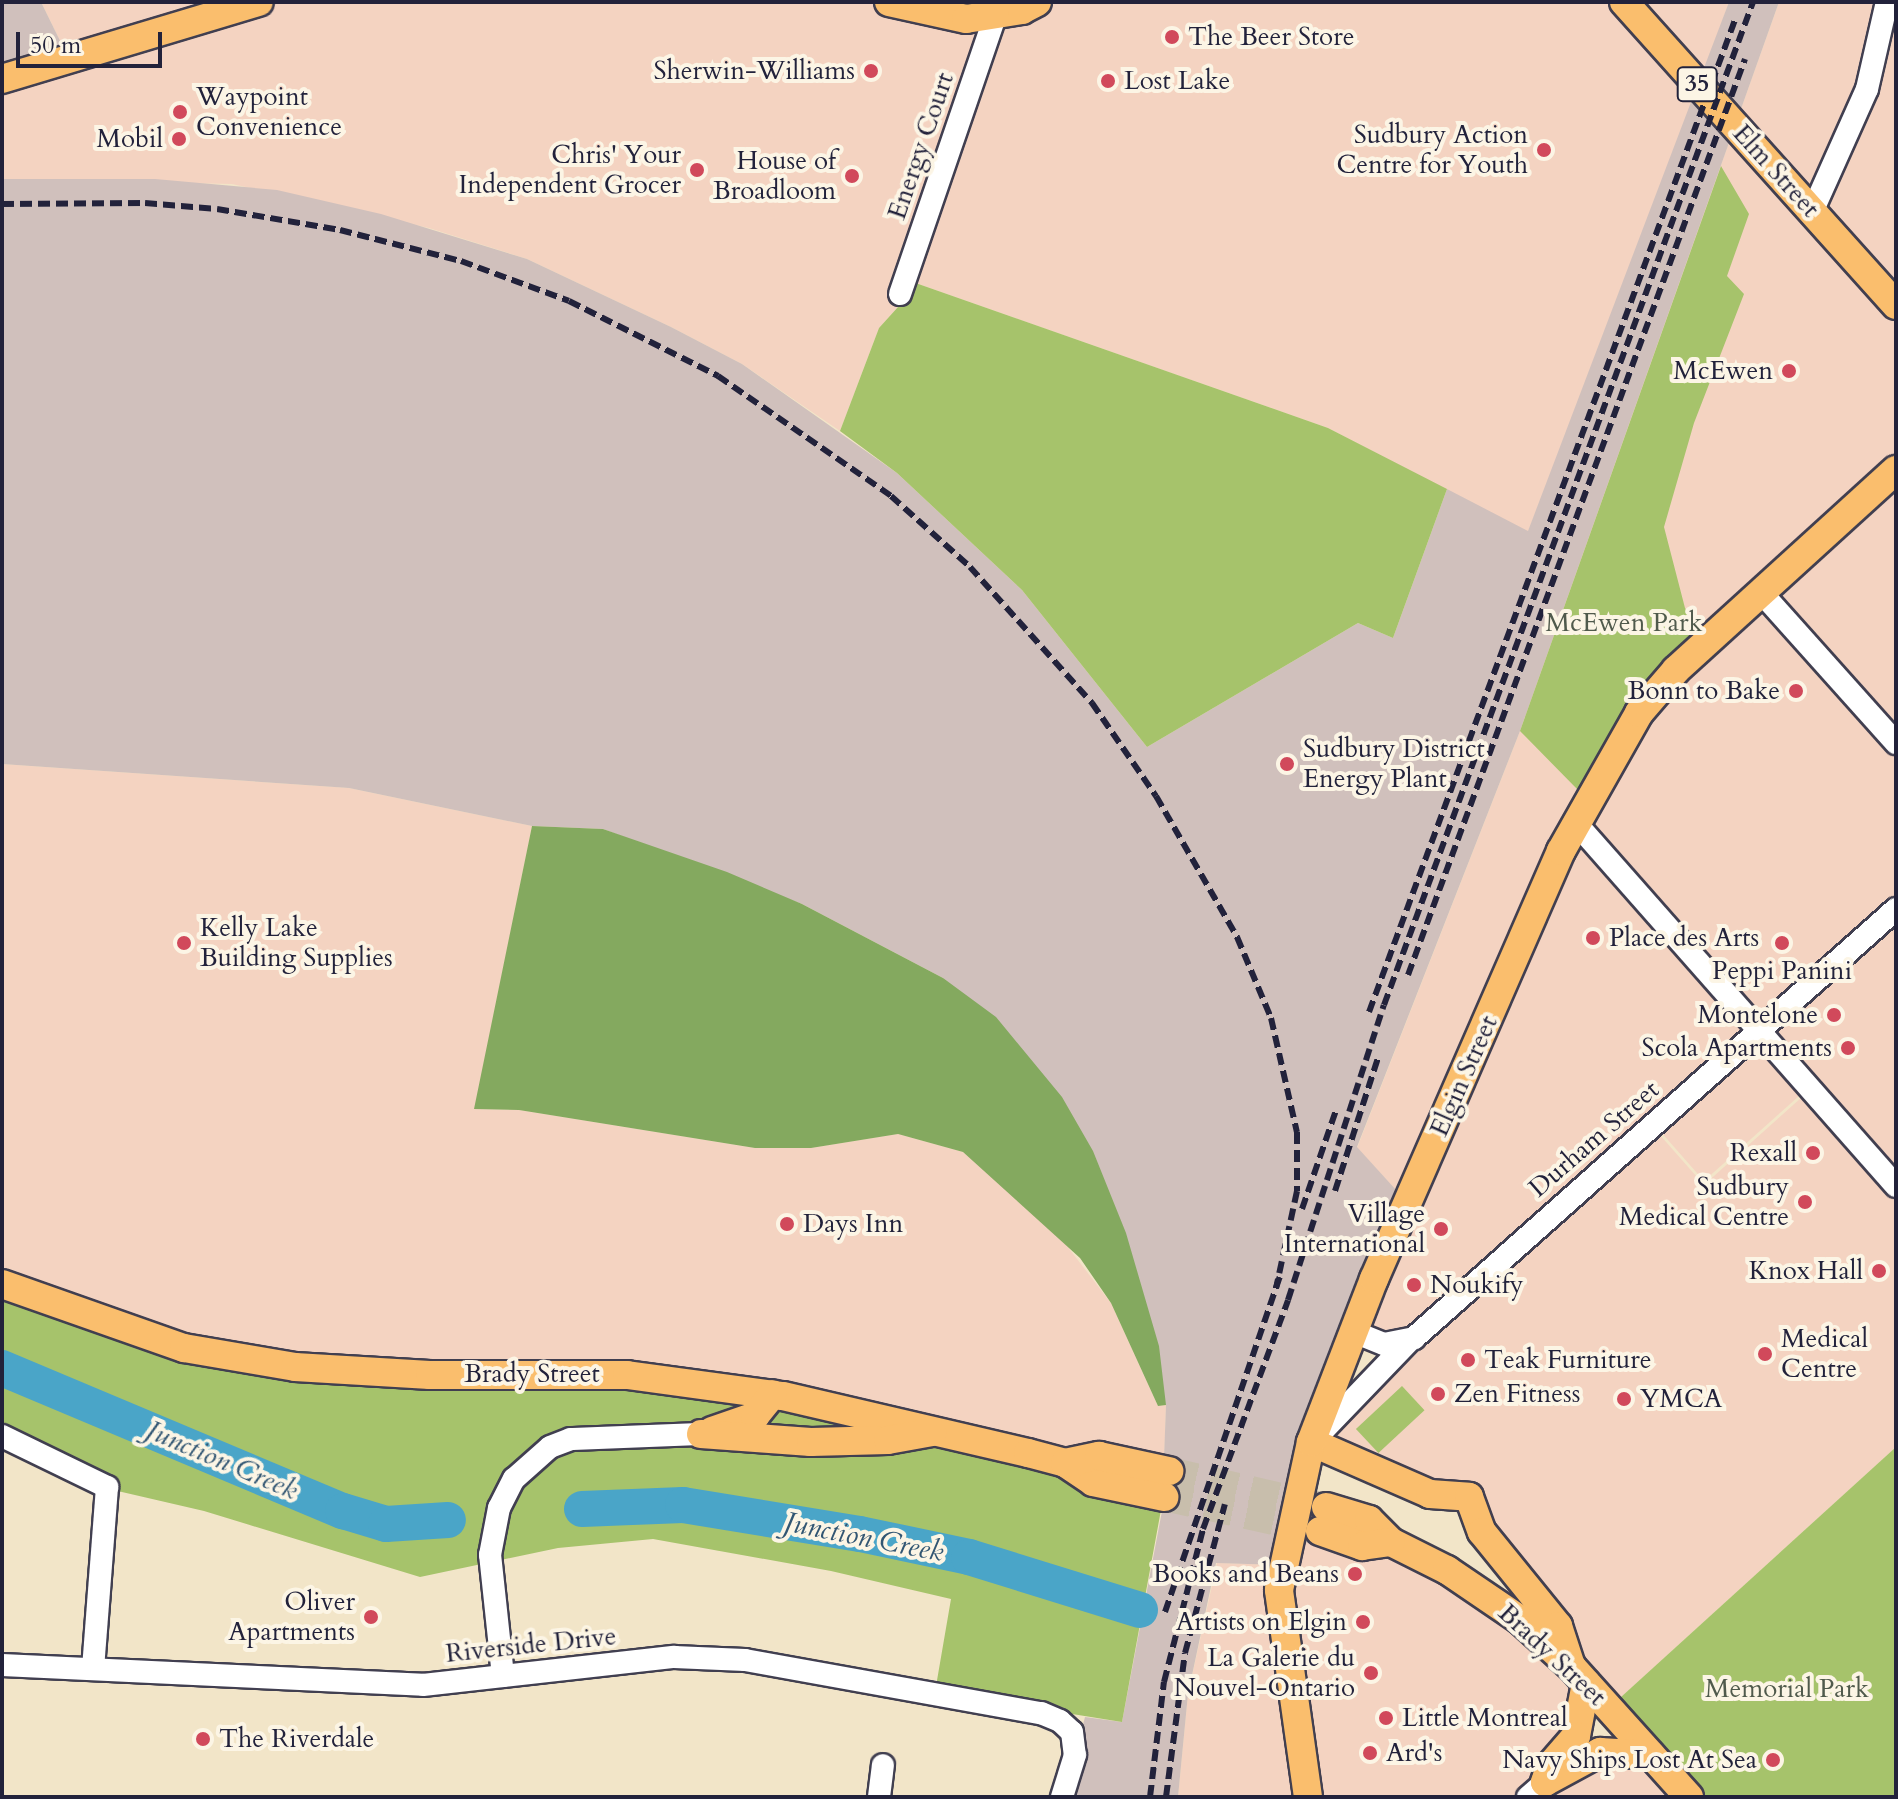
<!DOCTYPE html>
<style>
body{margin:0}
#map{position:relative;width:1898px;height:1799px;overflow:hidden;background:#f2e5c8;font-family:Cardo,serif}
div>[style]{position:absolute}
[style*='--x']{left:calc(var(--x)*1px);top:calc(var(--y)*1px);width:calc(var(--w)*1px);rotate:calc(var(--a)*1deg)}
.built>*{inset:0;background:#f4d3c1}
.industrial>*{inset:0;background:#d0c0bc}
.green>*{inset:0;background:#a6c36b;transform-origin:0 0}
.forest>*{inset:0;background:#84a95f}
.river>*{height:36px;margin:-18px;padding:0 18px;transform-origin:18px;border-radius:18px;background:#4aa5c8}
.major-tunnel>*{height:28px;margin-top:-14px;transform-origin:0;background:repeating-linear-gradient(90deg,#c8beac 0 28px,transparent 0 42px)}
.roads{filter:drop-shadow(2px 0 #413f50) drop-shadow(-2px 0 #413f50) drop-shadow(0 2px #413f50) drop-shadow(0 -2px #413f50)}
.minor>*{height:22px;margin:-11px;padding:0 11px;transform-origin:11px;border-radius:11px;background:#fff}
.major>*{height:28px;margin:-14px;padding:0 14px;transform-origin:14px;border-radius:14px;background:#fabe6d}
.rail>*{height:6px;margin-top:-3px;transform-origin:0;background:repeating-linear-gradient(90deg,#22223b 0 12px,transparent 0 18px)}
.dots>*{width:22px;height:22px;translate:-50% -50%;box-sizing:border-box;border:4px solid #fcf5e5;border-radius:50%}
span{translate:-50% -50%;white-space:nowrap;text-align:center;line-height:1.15;-webkit-text-stroke:8px #fcf5e5;paint-order:stroke}
.shield-label span{padding:2px 6px;background:#fcf5e5;border:2px solid;border-radius:6px;-webkit-text-stroke-width:0}
.shield-label{font-size:24px;color:#22223b;font-weight:700}
.poi-label{font-size:26px;color:#22223b}
.left{translate:0 -50%;text-align:left}
.right{translate:-100% -50%;text-align:right}
.street-label{font-size:26px;color:#22223b}
.park-label{font-size:26px;color:#505a4c}
.water-label{font-size:28px;color:#325673;font-style:italic}
.frame{position:absolute;inset:0;border:4px solid #22223b;pointer-events:none}
.scale{position:absolute;left:16px;top:32px;width:146px;height:36px;box-sizing:border-box;border:4px solid #22223b;border-top:0;padding-left:10px;font-size:24px;line-height:28px;white-space:nowrap;color:#22223b;-webkit-text-stroke:6px #fcf5e5;paint-order:stroke}
</style>
<div id="map">
<div class="built">
<i style="clip-path:polygon(41px 2px,1033px 2px,995px 14px,898px 307px,879px 328px,840px 431px,742px 364px,671px 327px,527px 259px,429px 228px,232px 184px,2px 179px,2px 81px,69px 59px)"></i>
<i style="clip-path:polygon(1041px 2px,1620px 2px,1699px 91px,1528px 532px,1328px 428px,907px 280px,996px 18px)"></i>
<i style="clip-path:polygon(1626px 2px,1729px 2px,1700px 84px)"></i>
<i style="clip-path:polygon(1779px 2px,1896px 2px,1896px 907px,1760px 1027px,1575px 819px,1407px 1202px,1357px 1148px,1520px 731px)"></i>
<i style="clip-path:polygon(2px 764px,349px 788px,532px 826px,475px 1109px,519px 1110px,755px 1148px,811px 1148px,898px 1134px,963px 1152px,1057px 1233px,1111px 1303px,1158px 1406px,1166px 1405px,1164px 1468px,295px 1366px,2px 1282px)"></i>
<i style="clip-path:polygon(1575px 826px,1808px 1088px,1704px 1181px,1653px 1123px,1413px 1337px,1356px 1331px)"></i>
<i style="clip-path:polygon(1896px 911px,1896px 1447px,1610px 1707px,1595px 1690px,1565px 1749px,1621px 1753px,1691px 1797px,1178px 1797px,1188px 1694px,1217px 1563px,1284px 1565px,1291px 1527px,1391px 1544px,1543px 1641px,1471px 1496px,1314px 1441px,1652px 1126px,1704px 1185px,1811px 1089px,1760px 1031px)"></i>
</div>
<div class="industrial">
<i style="clip-path:polygon(2px 2px,41px 2px,69px 59px,2px 81px)"></i>
<i style="clip-path:polygon(1729px 2px,1779px 2px,1520px 731px,1357px 1147px,1407px 1202px,1284px 1565px,1216px 1563px,1188px 1694px,1178px 1797px,1064px 1797px,1085px 1717px,1122px 1722px,1162px 1511px,1166px 1405px,943px 978px,802px 904px,603px 829px,532px 826px,349px 788px,2px 764px,2px 179px,155px 179px,277px 190px,381px 214px,527px 259px,671px 327px,742px 364px,897px 473px,1022px 590px,1147px 747px,1358px 623px,1393px 638px,1447px 489px,1528px 531px)"></i>
</div>
<div class="green">
<i style="clip-path:polygon(1721px 166px,1749px 214px,1727px 276px,1744px 294px,1694px 423px,1664px 527px,1685px 608px,1702px 630px,1623px 709px,1578px 790px,1520px 731px)"></i>
<i style="clip-path:polygon(907px 280px,1328px 428px,1447px 489px,1393px 638px,1358px 623px,1147px 747px,1022px 590px,897px 473px,840px 431px,879px 328px,898px 307px)"></i>
<i style="clip-path:polygon(2px 1282px,225px 1355px,683px 1378px,1163px 1499px,1122px 1722px,935px 1692px,951px 1599px,831px 1571px,653px 1539px,558px 1548px,420px 1577px,204px 1511px,109px 1489px,2px 1437px)"></i>
<i style="left:1402px;top:1386px;width:33px;height:63px;rotate:47deg"></i>
<i style="clip-path:polygon(1896px 1447px,1896px 1797px,1691px 1797px,1610px 1707px)"></i>
</div>
<div class="forest">
<i style="clip-path:polygon(532px 826px,603px 829px,727px 872px,802px 904px,943px 978px,996px 1017px,1062px 1097px,1093px 1151px,1126px 1233px,1159px 1346px,1166px 1405px,1158px 1406px,1111px 1303px,1080px 1258px,963px 1152px,898px 1134px,811px 1148px,755px 1148px,519px 1110px,474px 1109px)"></i>
</div>
<div class="river">
<i style="--x:2;--y:1368;--w:370;--a:22.8"></i>
<i style="--x:343;--y:1511;--w:45;--a:16.8"></i>
<i style="--x:386;--y:1524;--w:62;--a:-3.7"></i>
<i style="--x:582;--y:1509;--w:101;--a:-2.3"></i>
<i style="--x:683;--y:1505;--w:179;--a:9.3"></i>
<i style="--x:860;--y:1534;--w:111;--a:11.9"></i>
<i style="--x:969;--y:1557;--w:179;--a:17.2"></i>
</div>
<div class="major-tunnel">
<i style="--x:1169;--y:1471;--w:156;--a:13"></i>
<i style="--x:1164;--y:1497;--w:155;--a:12.3"></i>
</div>
<div class="roads">
<div class="minor">
<i style="--x:1812;--y:212;--w:135;--a:-65.9"></i>
<i style="--x:1867;--y:89;--w:89;--a:-77.1"></i>
<i style="--x:900;--y:294;--w:294;--a:-71.1"></i>
<i style="--x:1760;--y:591;--w:204;--a:48.2"></i>
<i style="--x:1575;--y:822;--w:485;--a:48.6"></i>
<i style="--x:1354;--y:1332;--w:32;--a:22"></i>
<i style="--x:1384;--y:1344;--w:31;--a:-11"></i>
<i style="--x:1414;--y:1338;--w:645;--a:-41.67"></i>
<i style="--x:2;--y:1436;--w:117;--a:25.9"></i>
<i style="--x:107;--y:1487;--w:182;--a:94.4"></i>
<i style="--x:1316;--y:1438;--w:134;--a:-46.2"></i>
<i style="--x:2;--y:1665;--w:421;--a:2.7"></i>
<i style="--x:423;--y:1685;--w:253;--a:-6.4"></i>
<i style="--x:674;--y:1657;--w:71;--a:2.4"></i>
<i style="--x:745;--y:1660;--w:301;--a:10.2"></i>
<i style="--x:1041;--y:1713;--w:21;--a:23"></i>
<i style="--x:1060;--y:1721;--w:16;--a:43"></i>
<i style="--x:1072;--y:1732;--w:23;--a:83"></i>
<i style="--x:1075;--y:1755;--w:44;--a:107.2"></i>
<i style="--x:503;--y:1676;--w:122;--a:-96.1"></i>
<i style="--x:490;--y:1555;--w:48;--a:-79.2"></i>
<i style="--x:499;--y:1508;--w:33;--a:-63"></i>
<i style="--x:514;--y:1479;--w:48;--a:-41.6"></i>
<i style="--x:550;--y:1447;--w:22;--a:-21"></i>
<i style="--x:571;--y:1439;--w:130;--a:-2.2"></i>
<i style="--x:879;--y:1797;--w:32;--a:-83"></i>
<i style="--x:1528;--y:1797;--w:23;--a:-41"></i>
</div>
<div class="major">
<i style="--x:889;--y:2;--w:79;--a:12.4"></i>
<i style="--x:966;--y:19;--w:57;--a:-9.1"></i>
<i style="--x:1022;--y:10;--w:17;--a:-28"></i>
<i style="--x:1624;--y:2;--w:407;--a:48.1"></i>
<i style="--x:2;--y:79;--w:268;--a:-16.7"></i>
<i style="--x:2;--y:1284;--w:193;--a:19.4"></i>
<i style="--x:184;--y:1348;--w:113;--a:9.7"></i>
<i style="--x:295;--y:1367;--w:135;--a:3.4"></i>
<i style="--x:430;--y:1375;--w:197;--a:0"></i>
<i style="--x:627;--y:1375;--w:157;--a:7.7"></i>
<i style="--x:783;--y:1396;--w:252;--a:13.1"></i>
<i style="--x:1028;--y:1453;--w:38;--a:15"></i>
<i style="--x:1065;--y:1463;--w:34;--a:34"></i>
<i style="--x:1093;--y:1482;--w:73;--a:11.9"></i>
<i style="--x:712;--y:1431;--w:46;--a:-19.2"></i>
<i style="--x:755;--y:1416;--w:28;--a:-51"></i>
<i style="--x:701;--y:1434;--w:110;--a:4.2"></i>
<i style="--x:811;--y:1442;--w:77;--a:-1.5"></i>
<i style="--x:888;--y:1440;--w:45;--a:-10.3"></i>
<i style="--x:1311;--y:1442;--w:130;--a:23.6"></i>
<i style="--x:1430;--y:1494;--w:39;--a:4"></i>
<i style="--x:1469;--y:1497;--w:37;--a:70"></i>
<i style="--x:1482;--y:1532;--w:121;--a:51"></i>
<i style="--x:1558;--y:1626;--w:39;--a:72"></i>
<i style="--x:1065;--y:1463;--w:35;--a:-12"></i>
<i style="--x:1099;--y:1456;--w:72;--a:12.1"></i>
<i style="--x:1326;--y:1507;--w:45;--a:16.8"></i>
<i style="--x:1369;--y:1520;--w:31;--a:45"></i>
<i style="--x:1391;--y:1542;--w:63;--a:26.6"></i>
<i style="--x:1447;--y:1570;--w:87;--a:34.2"></i>
<i style="--x:1519;--y:1619;--w:72;--a:42.2"></i>
<i style="--x:1572;--y:1667;--w:175;--a:48"></i>
<i style="--x:1320;--y:1531;--w:45;--a:19.7"></i>
<i style="--x:1362;--y:1546;--w:29;--a:-8"></i>
<i style="--x:1586;--y:1683;--w:54;--a:100.7"></i>
<i style="--x:1576;--y:1736;--w:40;--a:131"></i>
<i style="--x:1550;--y:1766;--w:17;--a:107"></i>
<i style="--x:1545;--y:1782;--w:63;--a:-28.6"></i>
<i style="--x:1600;--y:1752;--w:51;--a:3.4"></i>
<i style="--x:1308;--y:1797;--w:209;--a:-98"></i>
<i style="--x:1279;--y:1590;--w:151;--a:-77.8"></i>
<i style="--x:1311;--y:1442;--w:175;--a:-68.9"></i>
<i style="--x:1374;--y:1279;--w:467;--a:-66.4"></i>
<i style="--x:1561;--y:851;--w:159;--a:-60.5"></i>
<i style="--x:1639;--y:713;--w:57;--a:-49.3"></i>
<i style="--x:1676;--y:670;--w:297;--a:-42.3"></i>
</div>
</div>
<div class="rail">
<i style="--x:2;--y:204;--w:143;--a:-0.4"></i>
<i style="--x:145;--y:203;--w:72;--a:4.8"></i>
<i style="--x:217;--y:209;--w:125;--a:9.7"></i>
<i style="--x:340;--y:230;--w:125;--a:14.4"></i>
<i style="--x:461;--y:261;--w:115;--a:20.3"></i>
<i style="--x:569;--y:301;--w:167;--a:26.7"></i>
<i style="--x:718;--y:376;--w:211;--a:34.7"></i>
<i style="--x:891;--y:496;--w:106;--a:41.9"></i>
<i style="--x:970;--y:567;--w:183;--a:48.1"></i>
<i style="--x:1092;--y:703;--w:113;--a:55.5"></i>
<i style="--x:1156;--y:796;--w:163;--a:60.1"></i>
<i style="--x:1237;--y:937;--w:88;--a:67.2"></i>
<i style="--x:1271;--y:1018;--w:117;--a:77.2"></i>
<i style="--x:1297;--y:1132;--w:59;--a:90"></i>
<i style="--x:1297;--y:1191;--w:99;--a:102.2"></i>
<i style="--x:1408;--y:975;--w:976;--a:-69.8"></i>
<i style="--x:1369;--y:1012;--w:1061;--a:-69.75"></i>
<i style="--x:1335;--y:1191;--w:140;--a:-72.1"></i>
<i style="--x:1302;--y:1209;--w:105;--a:-71"></i>
<i style="--x:1165;--y:1612;--w:354;--a:-71.1"></i>
<i style="--x:1150;--y:1797;--w:116;--a:-83.1"></i>
<i style="--x:1164;--y:1682;--w:158;--a:-75.7"></i>
<i style="--x:1203;--y:1529;--w:244;--a:-69.6"></i>
<i style="--x:1288;--y:1300;--w:310;--a:-72"></i>
<i style="--x:1384;--y:1005;--w:1069;--a:-69.8"></i>
<i style="--x:1166;--y:1797;--w:145;--a:-82.5"></i>
<i style="--x:1185;--y:1653;--w:154;--a:-75"></i>
</div>
<div class="dots">
<i style="left:1172px;top:37px;background:#d1495b"></i>
<i style="left:871px;top:71px;background:#d1495b"></i>
<i style="left:1108px;top:81px;background:#d1495b"></i>
<i style="left:180px;top:112px;background:#d1495b"></i>
<i style="left:179px;top:139px;background:#d1495b"></i>
<i style="left:1544px;top:150px;background:#d1495b"></i>
<i style="left:697px;top:170px;background:#d1495b"></i>
<i style="left:852px;top:176px;background:#d1495b"></i>
<i style="left:1789px;top:371px;background:#d1495b"></i>
<i style="left:1796px;top:691px;background:#d1495b"></i>
<i style="left:1287px;top:764px;background:#d1495b"></i>
<i style="left:1593px;top:938px;background:#d1495b"></i>
<i style="left:184px;top:943px;background:#d1495b"></i>
<i style="left:1782px;top:943px;background:#d1495b"></i>
<i style="left:1834px;top:1015px;background:#d1495b"></i>
<i style="left:1848px;top:1048px;background:#d1495b"></i>
<i style="left:1813px;top:1153px;background:#d1495b"></i>
<i style="left:1805px;top:1202px;background:#d1495b"></i>
<i style="left:787px;top:1224px;background:#d1495b"></i>
<i style="left:1441px;top:1229px;background:#d1495b"></i>
<i style="left:1879px;top:1271px;background:#d1495b"></i>
<i style="left:1414px;top:1285px;background:#d1495b"></i>
<i style="left:1765px;top:1354px;background:#d1495b"></i>
<i style="left:1468px;top:1360px;background:#d1495b"></i>
<i style="left:1438px;top:1394px;background:#d1495b"></i>
<i style="left:1624px;top:1399px;background:#d1495b"></i>
<i style="left:1355px;top:1574px;background:#d1495b"></i>
<i style="left:371px;top:1617px;background:#d1495b"></i>
<i style="left:1363px;top:1622px;background:#d1495b"></i>
<i style="left:1371px;top:1673px;background:#d1495b"></i>
<i style="left:1386px;top:1718px;background:#d1495b"></i>
<i style="left:203px;top:1739px;background:#d1495b"></i>
<i style="left:1370px;top:1753px;background:#d1495b"></i>
<i style="left:1773px;top:1760px;background:#d1495b"></i>
</div>
<div class="shield-label">
<span style="left:1697px;top:84px">35</span>
</div>
<div class="poi-label">
<span class="left" style="left:1188px;top:37px">The Beer Store</span>
<span class="right" style="left:855px;top:71px">Sherwin-Williams</span>
<span class="left" style="left:1124px;top:81px">Lost Lake</span>
<span class="left" style="left:196px;top:112px">Waypoint<br>Convenience</span>
<span class="right" style="left:1528px;top:150px">Sudbury Action<br>Centre for Youth</span>
<span class="right" style="left:163px;top:139px">Mobil</span>
<span class="right" style="left:681px;top:170px">Chris' Your<br>Independent Grocer</span>
<span class="right" style="left:836px;top:176px">House of<br>Broadloom</span>
<span class="right" style="left:1773px;top:371px">McEwen</span>
<span class="right" style="left:1780px;top:691px">Bonn to Bake</span>
<span class="left" style="left:1303px;top:764px">Sudbury District<br>Energy Plant</span>
<span class="left" style="left:200px;top:943px">Kelly Lake<br>Building Supplies</span>
<span class="left" style="left:1609px;top:938px">Place des Arts</span>
<span style="left:1782px;top:971px">Peppi Panini</span>
<span class="right" style="left:1818px;top:1015px">Montelone</span>
<span class="right" style="left:1832px;top:1048px">Scola Apartments</span>
<span class="right" style="left:1797px;top:1153px">Rexall</span>
<span class="right" style="left:1789px;top:1202px">Sudbury<br>Medical Centre</span>
<span class="right" style="left:1425px;top:1229px">Village<br>International</span>
<span class="left" style="left:803px;top:1224px">Days Inn</span>
<span class="right" style="left:1863px;top:1271px">Knox Hall</span>
<span class="left" style="left:1430px;top:1285px">Noukify</span>
<span class="left" style="left:1781px;top:1354px">Medical<br>Centre</span>
<span class="left" style="left:1484px;top:1360px">Teak Furniture</span>
<span class="left" style="left:1454px;top:1394px">Zen Fitness</span>
<span class="left" style="left:1640px;top:1399px">YMCA</span>
<span class="right" style="left:1339px;top:1574px">Books and Beans</span>
<span class="right" style="left:355px;top:1617px">Oliver<br>Apartments</span>
<span class="right" style="left:1347px;top:1622px">Artists on Elgin</span>
<span class="right" style="left:1355px;top:1673px">La Galerie du<br>Nouvel-Ontario</span>
<span class="left" style="left:1402px;top:1718px">Little Montreal</span>
<span class="left" style="left:219px;top:1739px">The Riverdale</span>
<span class="left" style="left:1386px;top:1753px">Ard's</span>
<span class="right" style="left:1757px;top:1760px">Navy Ships Lost At Sea</span>
</div>
<div class="street-label">
<span style="left:921px;top:146px;rotate:-71deg">Energy Court</span>
<span style="left:1776px;top:171px;rotate:48deg">Elm Street</span>
<span style="left:1464px;top:1076px;rotate:-66deg">Elgin Street</span>
<span style="left:1594px;top:1139px;rotate:-41deg">Durham Street</span>
<span style="left:532px;top:1374px">Brady Street</span>
<span style="left:531px;top:1645px;rotate:-6deg">Riverside Drive</span>
<span style="left:1552px;top:1655px;rotate:43deg">Brady Street</span>
</div>
<div class="park-label">
<span style="left:1624px;top:623px">McEwen Park</span>
<span style="left:1787px;top:1689px">Memorial Park</span>
</div>
<div class="water-label">
<span style="left:222px;top:1460px;rotate:23deg">Junction Creek</span>
<span style="left:864px;top:1537px;rotate:11deg">Junction Creek</span>
</div>
<div class="frame"></div>
<div class="scale">50 m</div>
</div>
